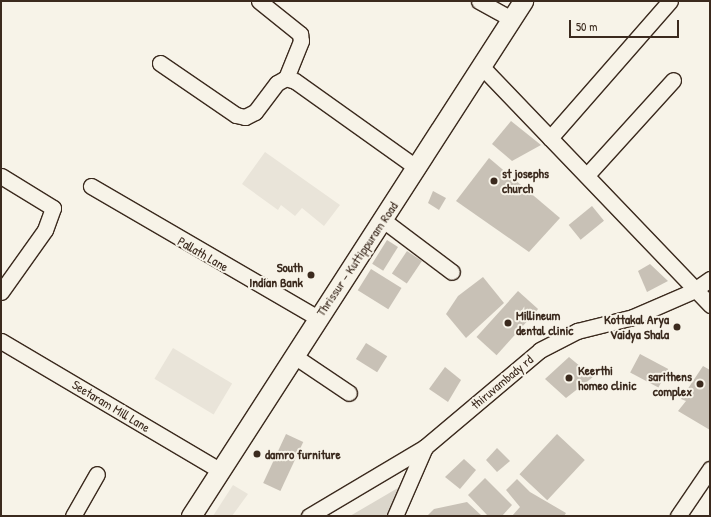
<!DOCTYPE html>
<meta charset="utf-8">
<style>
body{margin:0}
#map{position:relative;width:711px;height:517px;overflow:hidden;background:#f7f3e8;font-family:"Patrick Hand",sans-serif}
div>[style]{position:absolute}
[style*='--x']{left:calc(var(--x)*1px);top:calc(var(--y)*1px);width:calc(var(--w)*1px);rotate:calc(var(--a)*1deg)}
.built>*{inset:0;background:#e9e4d9;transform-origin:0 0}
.green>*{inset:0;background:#dbd6cb}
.building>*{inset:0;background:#c8c1b6;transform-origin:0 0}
.roads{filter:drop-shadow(1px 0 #3b2a1e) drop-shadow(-1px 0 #3b2a1e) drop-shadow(0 1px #3b2a1e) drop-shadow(0 -1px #3b2a1e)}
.minor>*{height:15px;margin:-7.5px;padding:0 7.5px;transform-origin:7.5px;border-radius:7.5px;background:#f7f3e8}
.major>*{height:19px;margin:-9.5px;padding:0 9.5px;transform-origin:9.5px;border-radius:9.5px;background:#f7f3e8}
.dots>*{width:11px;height:11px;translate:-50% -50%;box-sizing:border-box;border:2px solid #f7f3e8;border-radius:50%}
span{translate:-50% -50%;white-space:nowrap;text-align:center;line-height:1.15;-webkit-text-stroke:4px #f7f3e8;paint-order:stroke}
.poi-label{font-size:13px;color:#3b2a1e;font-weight:700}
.left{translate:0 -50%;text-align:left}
.right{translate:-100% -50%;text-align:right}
.street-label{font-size:13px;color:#3b2a1e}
.frame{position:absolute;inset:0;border:2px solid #3b2a1e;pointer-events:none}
.scale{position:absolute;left:569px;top:20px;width:110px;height:18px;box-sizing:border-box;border:2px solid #3b2a1e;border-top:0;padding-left:5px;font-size:12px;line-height:14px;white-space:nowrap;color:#3b2a1e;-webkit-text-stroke:3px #f7f3e8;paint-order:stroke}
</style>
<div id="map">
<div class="built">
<i style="clip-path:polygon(265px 152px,340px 205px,324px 226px,302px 208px,295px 216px,281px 205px,278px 210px,242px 184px)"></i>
<i style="left:173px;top:348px;width:69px;height:36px;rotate:31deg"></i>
<i style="clip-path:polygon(233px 485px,248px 494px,232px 516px,213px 516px)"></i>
</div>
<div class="green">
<i style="clip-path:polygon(403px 485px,396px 516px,350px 516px)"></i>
</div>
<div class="building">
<i style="clip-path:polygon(511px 121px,541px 145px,512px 161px,492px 144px)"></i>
<i style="clip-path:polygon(489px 158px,560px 218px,529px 252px,456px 201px)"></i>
<i style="clip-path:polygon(433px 191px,446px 198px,439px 210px,428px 203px)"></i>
<i style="left:592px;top:206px;width:19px;height:30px;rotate:51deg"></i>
<i style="left:387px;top:240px;width:13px;height:28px;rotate:32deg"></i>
<i style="left:407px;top:251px;width:18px;height:27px;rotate:34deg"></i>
<i style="clip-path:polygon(650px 264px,668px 281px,647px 292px,638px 271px)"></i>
<i style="left:371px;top:269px;width:36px;height:25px;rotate:32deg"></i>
<i style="clip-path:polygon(483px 277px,504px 303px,466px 338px,446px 314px,458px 296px)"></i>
<i style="left:518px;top:291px;width:27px;height:62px;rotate:42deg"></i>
<i style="left:366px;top:343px;width:25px;height:19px;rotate:32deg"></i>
<i style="left:640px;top:354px;width:32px;height:21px;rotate:28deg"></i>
<i style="clip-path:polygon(569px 357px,593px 377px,566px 398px,545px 379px)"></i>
<i style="clip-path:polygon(703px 366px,710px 370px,710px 430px,678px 411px,686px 401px,681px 399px)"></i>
<i style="clip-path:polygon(445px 367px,461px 380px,448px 402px,429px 389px)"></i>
<i style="left:286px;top:434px;width:19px;height:54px;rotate:25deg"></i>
<i style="left:557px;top:434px;width:38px;height:55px;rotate:43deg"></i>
<i style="clip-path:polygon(497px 448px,510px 461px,497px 472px,486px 460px)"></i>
<i style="clip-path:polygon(464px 459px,476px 470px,460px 489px,445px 477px)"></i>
<i style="clip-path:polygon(485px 478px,512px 505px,502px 516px,488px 516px,468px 495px)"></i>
<i style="clip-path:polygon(517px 479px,530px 492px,566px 513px,564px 516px,512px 516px,520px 507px,506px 490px)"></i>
<i style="clip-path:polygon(467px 502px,482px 516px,427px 516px,434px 509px)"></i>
</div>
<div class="roads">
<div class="minor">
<i style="--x:259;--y:1;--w:53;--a:38.8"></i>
<i style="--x:300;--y:34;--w:7;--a:82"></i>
<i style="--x:301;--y:41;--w:40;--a:112"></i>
<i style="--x:479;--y:1;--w:38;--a:29"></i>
<i style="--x:160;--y:63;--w:92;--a:34.4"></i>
<i style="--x:236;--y:115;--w:9;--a:13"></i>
<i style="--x:245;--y:117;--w:11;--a:-27"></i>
<i style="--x:255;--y:112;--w:36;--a:-53"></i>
<i style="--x:277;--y:83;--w:10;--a:-29"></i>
<i style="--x:286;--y:78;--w:9;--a:18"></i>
<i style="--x:295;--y:81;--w:150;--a:35.5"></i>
<i style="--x:482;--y:67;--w:330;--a:46.2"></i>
<i style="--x:550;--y:138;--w:182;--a:-48.8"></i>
<i style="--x:587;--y:175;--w:128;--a:-47.8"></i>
<i style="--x:1;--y:176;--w:61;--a:31.6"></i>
<i style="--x:53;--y:208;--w:23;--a:110"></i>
<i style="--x:45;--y:230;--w:76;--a:125.4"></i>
<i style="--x:91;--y:186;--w:263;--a:30.2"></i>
<i style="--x:383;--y:220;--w:86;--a:37"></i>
<i style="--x:1;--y:341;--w:256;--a:30.6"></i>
<i style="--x:294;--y:356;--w:66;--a:33.9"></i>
<i style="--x:73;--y:516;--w:48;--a:-60.3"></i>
<i style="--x:309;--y:516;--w:135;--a:-30.7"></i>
<i style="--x:425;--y:447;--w:150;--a:-40.1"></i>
<i style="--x:540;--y:350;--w:42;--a:-27.2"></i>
<i style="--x:577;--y:331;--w:58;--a:-14"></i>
<i style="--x:633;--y:317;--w:65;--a:-23.4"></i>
<i style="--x:693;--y:291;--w:21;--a:-35"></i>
<i style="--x:395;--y:516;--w:75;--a:-66.5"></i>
<i style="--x:678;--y:516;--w:57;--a:-55.8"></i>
</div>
<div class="major">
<i style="--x:191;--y:516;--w:613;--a:-57.19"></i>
</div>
</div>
<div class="dots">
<i style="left:494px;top:181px;background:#3b2a1e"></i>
<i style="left:311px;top:275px;background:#3b2a1e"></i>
<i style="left:508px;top:323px;background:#3b2a1e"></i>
<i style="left:677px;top:327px;background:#3b2a1e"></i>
<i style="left:569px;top:378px;background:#3b2a1e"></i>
<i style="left:700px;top:384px;background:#3b2a1e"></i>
<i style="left:257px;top:454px;background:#3b2a1e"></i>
</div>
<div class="poi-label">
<span class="left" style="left:502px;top:181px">st josephs<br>church</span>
<span class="right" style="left:303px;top:275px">South<br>Indian Bank</span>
<span class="left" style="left:516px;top:323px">Millineum<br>dental clinic</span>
<span class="right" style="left:669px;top:327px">Kottakal Arya<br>Vaidya Shala</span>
<span class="left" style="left:578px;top:378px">Keerthi<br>homeo clinic</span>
<span class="right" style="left:692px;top:384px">sarithens<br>complex</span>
<span class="left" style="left:265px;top:454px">damro furniture</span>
</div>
<div class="street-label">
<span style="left:203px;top:254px;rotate:30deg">Pallath Lane</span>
<span style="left:357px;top:259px;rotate:-56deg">Thrissur – Kuttippuram Road</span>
<span style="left:502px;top:382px;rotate:-40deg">thiruvambady rd</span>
<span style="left:111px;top:406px;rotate:31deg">Seetaram Mill Lane</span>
</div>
<div class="frame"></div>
<div class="scale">50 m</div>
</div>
